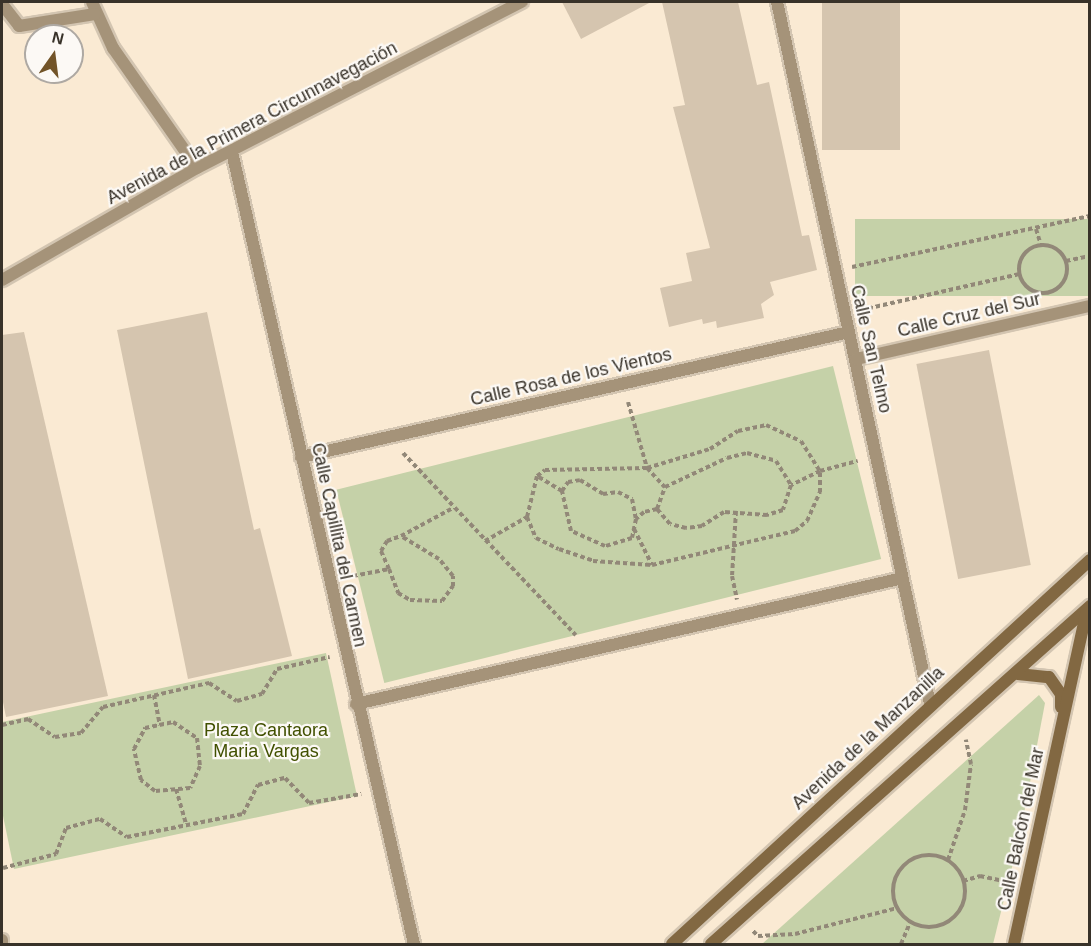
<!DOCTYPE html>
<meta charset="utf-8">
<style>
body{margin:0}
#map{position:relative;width:1091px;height:946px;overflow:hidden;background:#faead3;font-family:Arial,sans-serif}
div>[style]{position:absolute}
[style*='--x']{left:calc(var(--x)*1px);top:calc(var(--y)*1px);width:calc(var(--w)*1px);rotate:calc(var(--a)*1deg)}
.green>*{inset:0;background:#c5d1a8;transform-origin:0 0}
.building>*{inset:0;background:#d5c5af;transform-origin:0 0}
.path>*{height:4px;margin-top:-2px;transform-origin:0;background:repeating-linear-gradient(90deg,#928878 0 4.5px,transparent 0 7.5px)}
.path>.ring{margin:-2px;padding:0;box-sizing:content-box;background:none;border:4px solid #928878;border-radius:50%}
.roads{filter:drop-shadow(2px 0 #d3c5b1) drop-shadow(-2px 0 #d3c5b1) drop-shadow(0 2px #d3c5b1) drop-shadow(0 -2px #d3c5b1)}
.street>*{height:12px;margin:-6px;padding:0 6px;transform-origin:6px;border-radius:6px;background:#a59379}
.secondary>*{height:12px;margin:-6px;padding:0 6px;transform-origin:6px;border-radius:6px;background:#826842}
span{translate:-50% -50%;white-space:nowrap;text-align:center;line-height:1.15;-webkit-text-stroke:4.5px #fcf9f5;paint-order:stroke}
.street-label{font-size:18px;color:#383229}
.park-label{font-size:18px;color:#415000}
.frame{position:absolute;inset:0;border:3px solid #383229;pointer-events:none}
.north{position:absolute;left:24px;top:24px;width:60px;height:60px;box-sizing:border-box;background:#fcf9f5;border:2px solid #aea9a3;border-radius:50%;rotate:14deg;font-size:16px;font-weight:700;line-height:24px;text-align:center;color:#383229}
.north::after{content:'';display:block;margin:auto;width:21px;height:27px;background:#725428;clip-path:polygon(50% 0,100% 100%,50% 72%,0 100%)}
</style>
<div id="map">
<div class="green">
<i style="left:1089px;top:219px;width:77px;height:234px;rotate:90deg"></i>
<i style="left:833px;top:366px;width:199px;height:512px;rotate:76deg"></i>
<i style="clip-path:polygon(326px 653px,357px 796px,14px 869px,2px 811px,2px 722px)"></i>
<i style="clip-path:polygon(1039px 695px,1045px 703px,1020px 835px,993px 944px,762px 944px)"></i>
</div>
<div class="building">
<i style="clip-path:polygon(562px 2px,651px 2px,581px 39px)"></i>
<i style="clip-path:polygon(662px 2px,738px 2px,757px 85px,769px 82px,802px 236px,809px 235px,817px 270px,770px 282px,774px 295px,761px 304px,764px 318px,717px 328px,716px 321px,703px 324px,702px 319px,669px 327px,660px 288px,692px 281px,686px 253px,710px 248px,673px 107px,685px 105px)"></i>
<i style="left:822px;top:2px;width:78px;height:148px"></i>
<i style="clip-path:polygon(207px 312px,254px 530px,260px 528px,292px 656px,188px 679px,117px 330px)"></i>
<i style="clip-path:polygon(24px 332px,108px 696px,6px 717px,2px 697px,2px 335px)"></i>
<i style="left:989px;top:350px;width:219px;height:74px;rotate:79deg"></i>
</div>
<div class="path">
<i style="--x:1036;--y:229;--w:17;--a:73"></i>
<i class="ring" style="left:1019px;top:245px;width:44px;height:44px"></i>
<i style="--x:1066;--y:261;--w:25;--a:-12"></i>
<i style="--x:852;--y:267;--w:243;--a:-12.1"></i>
<i style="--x:861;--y:310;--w:162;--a:-12.8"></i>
<i style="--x:628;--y:402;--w:69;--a:73.9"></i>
<i style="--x:647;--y:468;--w:26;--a:47"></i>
<i style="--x:665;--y:487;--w:68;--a:-25.1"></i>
<i style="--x:727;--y:458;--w:21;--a:-14"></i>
<i style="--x:747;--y:453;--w:30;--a:15"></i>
<i style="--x:776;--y:461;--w:28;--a:58"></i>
<i style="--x:403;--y:453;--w:251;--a:46.5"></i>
<i style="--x:562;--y:491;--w:11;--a:-56"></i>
<i style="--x:568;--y:482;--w:12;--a:-9"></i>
<i style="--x:580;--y:480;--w:27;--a:31"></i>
<i style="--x:603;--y:494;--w:15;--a:-8"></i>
<i style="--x:618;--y:492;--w:16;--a:27"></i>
<i style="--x:632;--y:499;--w:20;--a:79"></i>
<i style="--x:657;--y:509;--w:23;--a:-70"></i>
<i style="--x:736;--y:511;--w:65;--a:93.5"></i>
<i style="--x:732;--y:576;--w:24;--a:78"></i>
<i style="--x:527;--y:517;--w:23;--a:67"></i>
<i style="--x:536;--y:538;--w:25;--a:26"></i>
<i style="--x:559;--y:549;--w:36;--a:19"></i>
<i style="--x:593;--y:561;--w:59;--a:3.9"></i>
<i style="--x:652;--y:565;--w:147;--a:-13.4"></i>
<i style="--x:795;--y:531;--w:16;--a:-40"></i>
<i style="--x:807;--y:521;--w:32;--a:-66"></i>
<i style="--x:820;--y:492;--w:21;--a:-90"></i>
<i style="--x:820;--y:471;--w:32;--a:154"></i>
<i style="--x:791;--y:485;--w:26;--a:108"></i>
<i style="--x:783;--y:510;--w:17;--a:163"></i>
<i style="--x:767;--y:515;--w:43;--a:-176"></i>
<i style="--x:724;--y:512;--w:26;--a:148"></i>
<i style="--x:702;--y:526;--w:16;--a:173"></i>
<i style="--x:686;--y:528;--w:16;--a:-166"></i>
<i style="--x:670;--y:524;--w:20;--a:-131"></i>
<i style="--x:657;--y:509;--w:13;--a:167"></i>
<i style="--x:644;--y:512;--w:11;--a:139"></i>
<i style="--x:636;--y:519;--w:19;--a:102"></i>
<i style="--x:632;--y:538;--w:28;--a:163"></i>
<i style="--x:605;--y:546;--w:37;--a:-156"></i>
<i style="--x:571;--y:531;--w:41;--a:-102.7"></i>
<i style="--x:562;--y:491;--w:29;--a:-149"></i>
<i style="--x:634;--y:529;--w:40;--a:63.4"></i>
<i style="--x:485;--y:541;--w:48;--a:-29.7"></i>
<i style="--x:527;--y:517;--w:42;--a:-76.3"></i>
<i style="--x:537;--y:476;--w:10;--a:-37"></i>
<i style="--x:545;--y:470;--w:102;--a:-1.1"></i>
<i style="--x:647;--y:468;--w:66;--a:-16.8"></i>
<i style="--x:710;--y:449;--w:33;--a:-33"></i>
<i style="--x:738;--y:431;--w:29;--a:-12"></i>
<i style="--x:766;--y:425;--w:38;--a:25"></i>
<i style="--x:801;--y:441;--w:36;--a:58"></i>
<i style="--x:820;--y:471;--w:39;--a:-15"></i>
<i style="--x:389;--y:569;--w:20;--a:-114"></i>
<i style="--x:381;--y:551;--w:12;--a:-59"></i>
<i style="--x:387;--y:541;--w:15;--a:-20"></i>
<i style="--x:353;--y:576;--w:37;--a:-11"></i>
<i style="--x:389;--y:569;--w:26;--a:69"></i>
<i style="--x:398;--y:593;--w:14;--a:30"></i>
<i style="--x:410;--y:600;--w:32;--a:2"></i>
<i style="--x:442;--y:601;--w:19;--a:-54"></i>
<i style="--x:453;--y:586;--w:10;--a:-90"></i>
<i style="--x:453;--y:576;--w:22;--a:-129"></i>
<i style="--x:439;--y:559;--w:44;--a:-148.8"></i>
<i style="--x:401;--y:536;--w:59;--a:-28.3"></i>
<i style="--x:154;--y:695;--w:31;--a:79"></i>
<i style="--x:173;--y:722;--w:29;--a:34"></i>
<i style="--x:197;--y:738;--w:28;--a:84"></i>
<i style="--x:200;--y:766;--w:24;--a:114"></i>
<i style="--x:190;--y:788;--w:35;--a:175"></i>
<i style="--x:155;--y:791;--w:18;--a:-142"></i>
<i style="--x:141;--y:780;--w:32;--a:-103"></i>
<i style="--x:134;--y:749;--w:24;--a:-62"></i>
<i style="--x:145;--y:728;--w:29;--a:-12"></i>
<i style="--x:2;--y:725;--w:27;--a:-13"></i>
<i style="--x:28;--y:719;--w:32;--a:34"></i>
<i style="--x:55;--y:737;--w:26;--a:-9"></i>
<i style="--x:81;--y:733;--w:34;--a:-50"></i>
<i style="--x:103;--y:707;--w:109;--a:-12.8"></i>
<i style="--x:209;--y:683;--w:33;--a:33"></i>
<i style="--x:237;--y:701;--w:26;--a:-16"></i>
<i style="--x:262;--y:694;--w:29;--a:-59"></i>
<i style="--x:277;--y:669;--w:54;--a:-12.8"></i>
<i style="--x:176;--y:789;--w:37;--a:74"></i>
<i class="ring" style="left:893px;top:855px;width:68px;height:68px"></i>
<i style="--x:948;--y:860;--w:53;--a:-71.2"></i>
<i style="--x:965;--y:810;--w:46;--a:-82.6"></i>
<i style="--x:971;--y:764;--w:25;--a:-102"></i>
<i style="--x:3;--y:868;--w:55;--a:-14.8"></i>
<i style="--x:56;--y:854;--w:28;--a:-69"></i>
<i style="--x:66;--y:828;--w:35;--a:-15"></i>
<i style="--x:100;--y:819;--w:32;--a:34"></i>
<i style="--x:127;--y:837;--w:118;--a:-11.2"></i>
<i style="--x:243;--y:814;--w:33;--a:-63"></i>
<i style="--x:258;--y:785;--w:28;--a:-15"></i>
<i style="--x:285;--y:778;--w:35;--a:46"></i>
<i style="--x:309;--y:803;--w:53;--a:-9.8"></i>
<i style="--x:963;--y:881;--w:18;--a:-16"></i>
<i style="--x:980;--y:876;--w:30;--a:12"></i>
<i style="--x:753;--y:931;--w:7;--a:45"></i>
<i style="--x:758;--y:936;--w:37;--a:-3"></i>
<i style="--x:795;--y:934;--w:105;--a:-14.3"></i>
<i style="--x:901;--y:944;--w:25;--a:-67"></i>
</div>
<div class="roads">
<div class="street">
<i style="--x:92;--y:2;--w:51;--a:65.5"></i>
<i style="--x:113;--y:48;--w:146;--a:55"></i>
<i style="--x:777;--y:2;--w:718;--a:77.7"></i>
<i style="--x:2;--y:4;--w:28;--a:52"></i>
<i style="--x:19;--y:26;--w:77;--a:-9"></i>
<i style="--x:232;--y:152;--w:813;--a:77.06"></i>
<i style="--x:2;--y:280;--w:225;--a:-29.9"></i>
<i style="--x:197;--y:168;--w:365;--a:-27.1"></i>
<i style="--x:856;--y:359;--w:240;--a:-12.8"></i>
<i style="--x:301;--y:457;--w:562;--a:-12.85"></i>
<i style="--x:356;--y:704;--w:561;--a:-12.97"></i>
<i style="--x:2;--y:940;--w:4;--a:90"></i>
</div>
<div class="secondary">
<i style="--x:1018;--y:674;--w:31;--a:6"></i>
<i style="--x:1049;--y:677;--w:21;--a:55"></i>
<i style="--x:1061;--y:694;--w:13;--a:90"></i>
<i style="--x:672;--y:944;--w:568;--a:-42.57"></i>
<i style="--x:711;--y:944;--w:508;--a:-41.73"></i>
<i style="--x:1014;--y:944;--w:342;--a:-77.7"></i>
</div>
</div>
<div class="street-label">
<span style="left:252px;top:123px;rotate:-28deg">Avenida de la Primera Circunnavegación</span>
<span style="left:969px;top:315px;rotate:-13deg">Calle Cruz del Sur</span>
<span style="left:871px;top:349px;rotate:77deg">Calle San Telmo</span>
<span style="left:571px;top:377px;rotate:-13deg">Calle Rosa de los Vientos</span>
<span style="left:339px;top:545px;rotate:78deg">Calle Capillita del Carmen</span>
<span style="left:868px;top:738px;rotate:-43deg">Avenida de la Manzanilla</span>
<span style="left:1021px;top:829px;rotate:-78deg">Calle Balcón del Mar</span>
</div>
<div class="park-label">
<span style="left:266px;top:741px">Plaza Cantaora<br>Maria Vargas</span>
</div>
<div class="frame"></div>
<div class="north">N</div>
</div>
